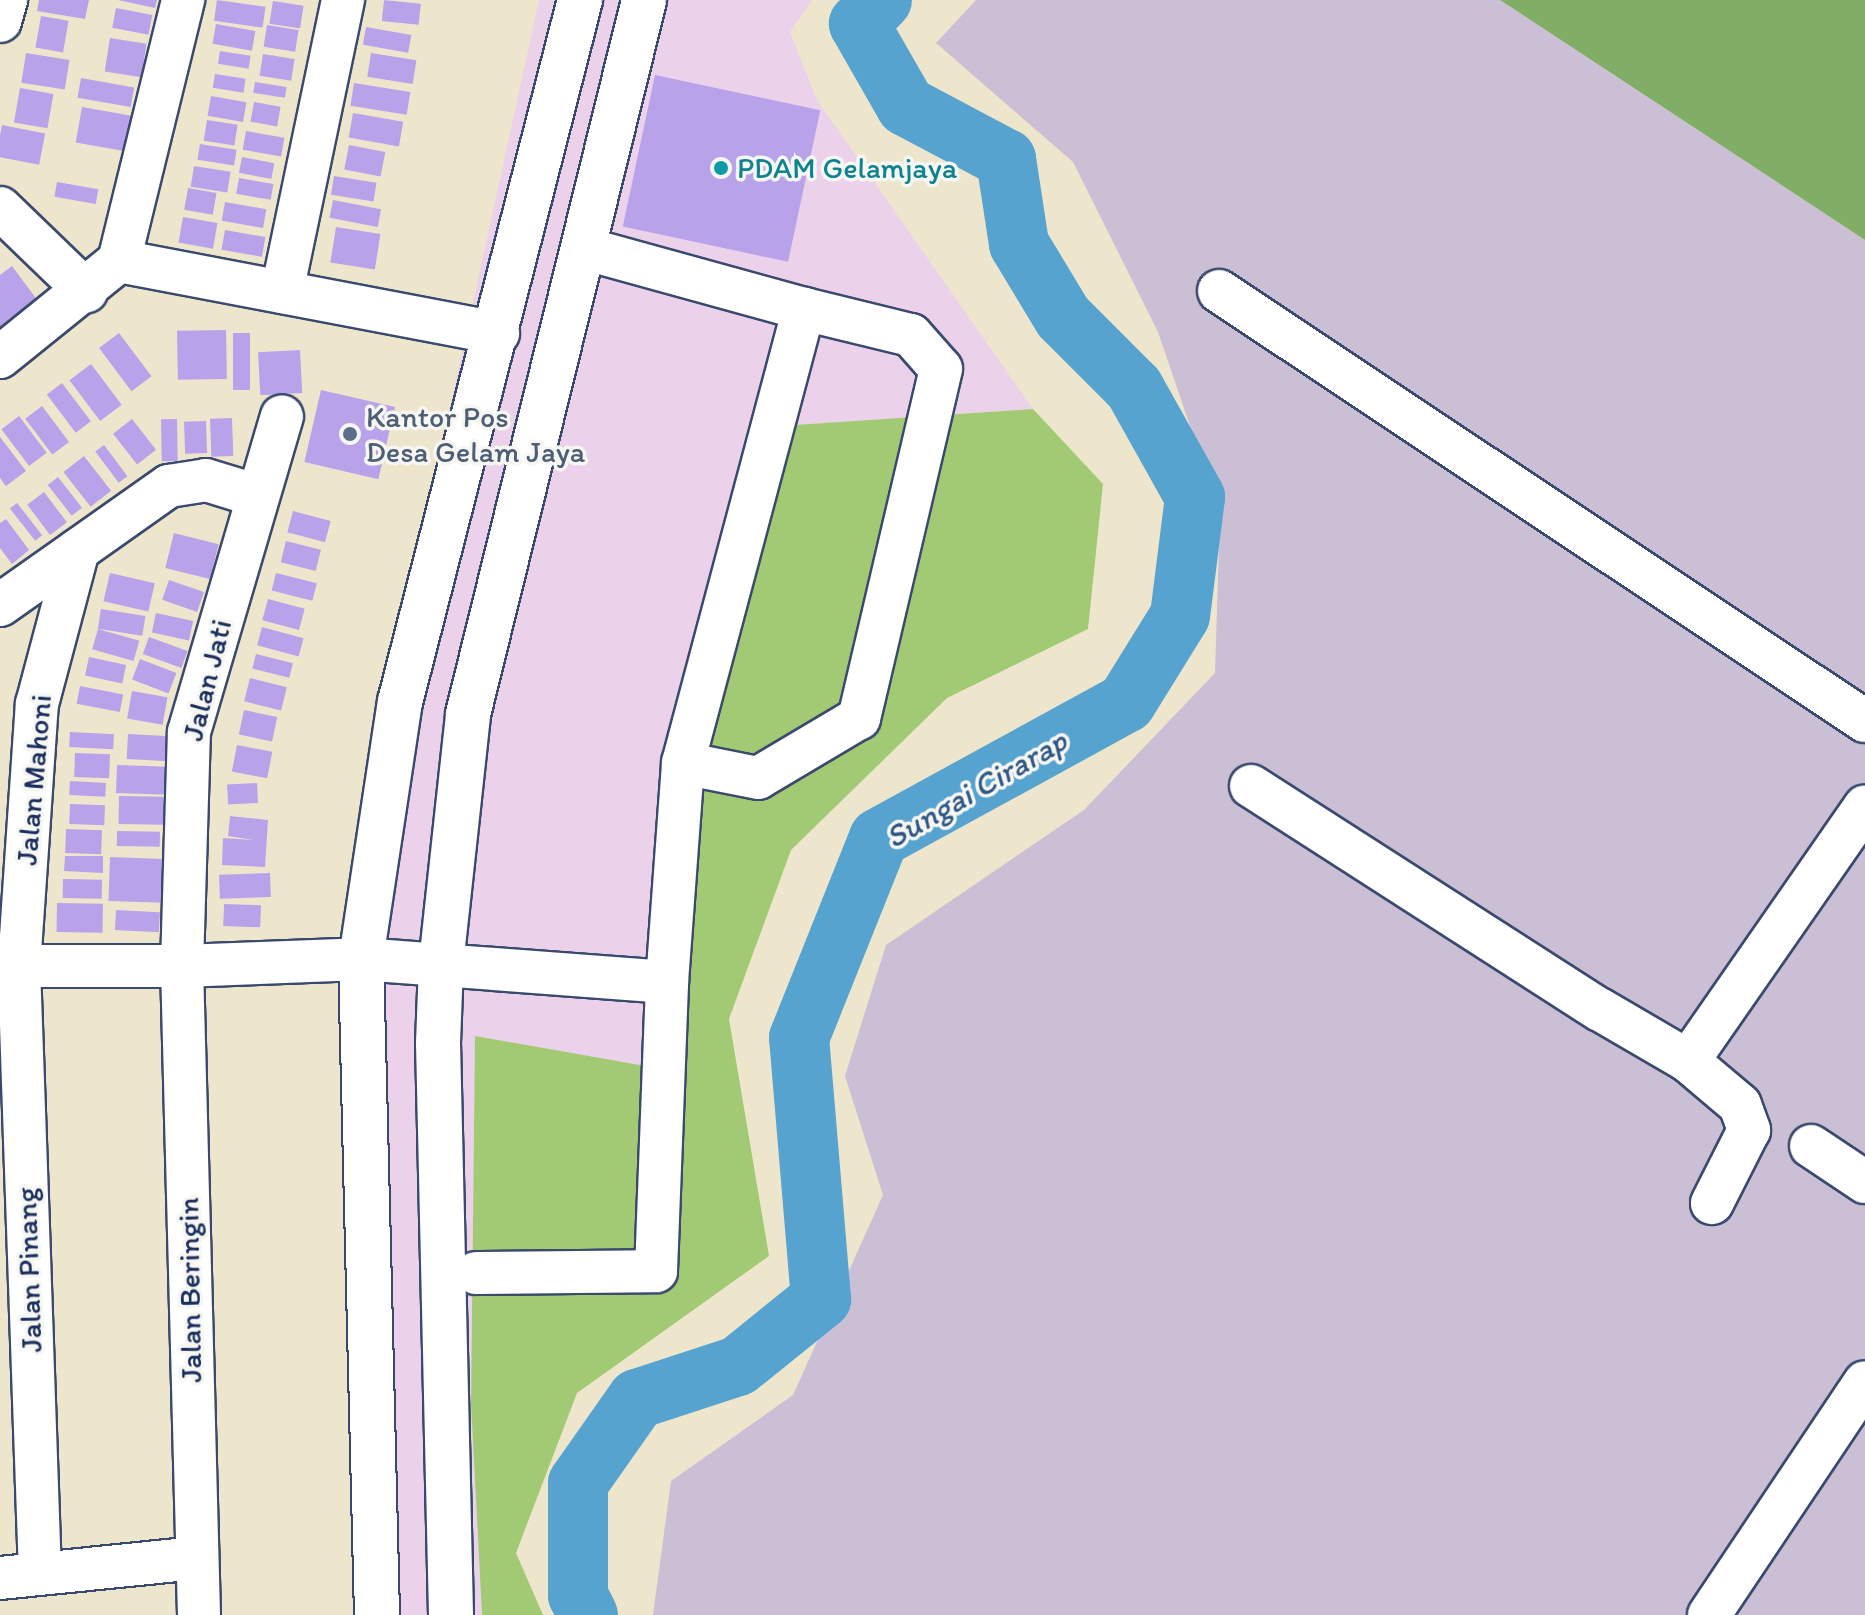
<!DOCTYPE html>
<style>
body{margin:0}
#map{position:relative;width:1865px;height:1615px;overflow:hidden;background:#ede6cc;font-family:Itim,sans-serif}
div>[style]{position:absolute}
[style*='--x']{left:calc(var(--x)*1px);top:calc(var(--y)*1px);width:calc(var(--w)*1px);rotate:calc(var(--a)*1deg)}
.built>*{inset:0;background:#ecd1ea}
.industrial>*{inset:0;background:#cbbfd5}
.green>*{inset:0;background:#a2ca74}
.forest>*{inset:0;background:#81ae66}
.river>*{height:60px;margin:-30px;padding:0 30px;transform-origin:30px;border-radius:30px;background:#57a3cf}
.building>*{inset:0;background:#b8a3eb;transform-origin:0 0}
.roads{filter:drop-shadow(2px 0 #3a4a6e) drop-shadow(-2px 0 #3a4a6e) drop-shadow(0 2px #3a4a6e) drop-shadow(0 -2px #3a4a6e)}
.minor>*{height:42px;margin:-21px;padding:0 21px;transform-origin:21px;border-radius:21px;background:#fff}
.major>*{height:44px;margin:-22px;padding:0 22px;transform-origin:22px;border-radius:22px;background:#fff}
.dots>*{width:22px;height:22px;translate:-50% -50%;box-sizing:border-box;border:4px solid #f6f6f2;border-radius:50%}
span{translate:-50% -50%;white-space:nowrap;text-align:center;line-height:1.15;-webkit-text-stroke:7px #f6f6f2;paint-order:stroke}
.culture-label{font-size:30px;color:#0d838f}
.left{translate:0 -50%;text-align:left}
.service-label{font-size:30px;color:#4e5e75}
.street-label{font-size:30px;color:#1b2f5e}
.water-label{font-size:32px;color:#305886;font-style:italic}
</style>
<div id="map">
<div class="built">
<i style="clip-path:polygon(539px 0,812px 0,790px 32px,817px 100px,1033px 409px,780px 426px,657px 1068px,475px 1037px,471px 1404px,482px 1615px,363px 1615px,375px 752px)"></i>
</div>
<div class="industrial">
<i style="clip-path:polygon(976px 0,1500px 0,1865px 240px,1865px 1615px,653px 1615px,671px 1481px,793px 1395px,883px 1195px,845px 1076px,886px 945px,1084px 810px,1215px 673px,1220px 514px,1158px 332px,1073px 162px,936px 43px)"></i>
</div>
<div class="green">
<i style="clip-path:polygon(1033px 409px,1103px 484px,1088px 629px,947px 698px,791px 850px,729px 1019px,769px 1256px,577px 1393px,516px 1553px,543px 1615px,482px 1615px,471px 1404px,475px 1036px,657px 1068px,705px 698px,780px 426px)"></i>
</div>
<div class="forest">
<i style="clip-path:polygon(1500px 0,1865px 0,1865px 240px)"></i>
</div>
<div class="river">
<i style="--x:588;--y:1615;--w:22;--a:-117"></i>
<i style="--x:578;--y:1595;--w:112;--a:-90"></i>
<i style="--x:578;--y:1483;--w:103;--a:-54.9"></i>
<i style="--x:637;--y:1399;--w:106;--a:-18.1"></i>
<i style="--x:738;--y:1366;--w:107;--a:-38.9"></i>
<i style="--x:821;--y:1299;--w:262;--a:-94.8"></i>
<i style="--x:799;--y:1038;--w:215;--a:-68.2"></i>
<i style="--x:879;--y:838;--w:281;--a:-28.7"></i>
<i style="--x:1126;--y:703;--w:102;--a:-58.2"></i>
<i style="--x:1180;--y:616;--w:120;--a:-82.8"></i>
<i style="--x:1195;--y:497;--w:125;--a:-119.2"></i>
<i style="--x:1134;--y:388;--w:100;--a:-135"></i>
<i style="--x:1063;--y:317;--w:85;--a:-121.1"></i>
<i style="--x:1019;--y:244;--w:86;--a:-98.7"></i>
<i style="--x:1006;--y:159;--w:113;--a:-152.1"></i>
<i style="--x:906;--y:106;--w:95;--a:-119.8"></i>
<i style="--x:859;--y:24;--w:33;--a:-46"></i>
</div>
<div class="building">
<i style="clip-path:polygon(39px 0,89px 0,85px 19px,37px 11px)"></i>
<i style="clip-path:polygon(118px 0,157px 0,155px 8px)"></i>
<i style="left:217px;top:0;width:49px;height:21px;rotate:8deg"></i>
<i style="left:384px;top:0;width:37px;height:21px;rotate:6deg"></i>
<i style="left:273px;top:1px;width:31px;height:23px;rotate:9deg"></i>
<i style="left:116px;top:8px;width:37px;height:20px;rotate:11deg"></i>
<i style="left:41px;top:16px;width:28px;height:32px;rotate:10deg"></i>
<i style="left:216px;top:24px;width:40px;height:20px;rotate:10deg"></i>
<i style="left:267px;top:25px;width:32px;height:22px;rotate:9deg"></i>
<i style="left:366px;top:27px;width:46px;height:18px;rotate:10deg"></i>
<i style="left:110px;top:38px;width:37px;height:34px;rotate:9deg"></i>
<i style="left:220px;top:51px;width:31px;height:13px;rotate:9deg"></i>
<i style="left:26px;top:53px;width:44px;height:30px;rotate:9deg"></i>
<i style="left:371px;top:53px;width:46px;height:24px;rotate:9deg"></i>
<i style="left:263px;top:54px;width:32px;height:22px;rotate:9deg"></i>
<i style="left:215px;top:74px;width:31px;height:14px;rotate:9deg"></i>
<i style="left:655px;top:75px;width:169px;height:155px;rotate:12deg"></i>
<i style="left:81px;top:78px;width:54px;height:20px;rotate:10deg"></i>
<i style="left:255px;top:82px;width:32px;height:11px;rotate:9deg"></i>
<i style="left:354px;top:83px;width:57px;height:23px;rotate:9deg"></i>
<i style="left:20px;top:88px;width:34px;height:35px;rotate:10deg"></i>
<i style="left:211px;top:96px;width:36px;height:20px;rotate:10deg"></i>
<i style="left:254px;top:102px;width:27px;height:20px;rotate:10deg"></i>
<i style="left:82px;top:107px;width:56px;height:36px;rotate:10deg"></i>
<i style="left:353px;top:113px;width:51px;height:25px;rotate:10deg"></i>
<i style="left:207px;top:120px;width:31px;height:21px;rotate:9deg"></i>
<i style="left:2px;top:125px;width:44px;height:32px;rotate:11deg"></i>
<i style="left:246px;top:131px;width:39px;height:19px;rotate:10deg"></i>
<i style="left:200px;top:144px;width:37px;height:16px;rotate:9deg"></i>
<i style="left:349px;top:145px;width:37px;height:25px;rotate:11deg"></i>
<i style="left:242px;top:157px;width:33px;height:16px;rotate:11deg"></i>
<i style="left:194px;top:166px;width:37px;height:21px;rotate:9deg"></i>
<i style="left:334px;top:176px;width:43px;height:19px;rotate:9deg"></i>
<i style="left:239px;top:178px;width:35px;height:16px;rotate:10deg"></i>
<i style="left:57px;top:182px;width:42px;height:15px;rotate:10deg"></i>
<i style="left:188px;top:188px;width:29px;height:22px;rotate:10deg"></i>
<i style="left:333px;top:200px;width:49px;height:18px;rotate:11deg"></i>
<i style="left:225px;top:202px;width:42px;height:19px;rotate:10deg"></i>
<i style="left:183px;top:217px;width:35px;height:26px;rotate:10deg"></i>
<i style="left:336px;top:227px;width:45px;height:36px;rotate:9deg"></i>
<i style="left:225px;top:230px;width:41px;height:20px;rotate:10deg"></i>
<i style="clip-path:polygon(12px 266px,41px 305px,0 336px,0 275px)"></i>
<i style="left:226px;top:330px;width:49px;height:49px;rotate:89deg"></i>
<i style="left:119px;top:333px;width:54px;height:25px;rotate:53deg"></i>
<i style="left:233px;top:333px;width:17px;height:57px"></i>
<i style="left:300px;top:350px;width:43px;height:42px;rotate:87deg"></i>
<i style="left:91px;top:364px;width:51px;height:27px;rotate:53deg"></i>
<i style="left:62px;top:383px;width:48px;height:19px;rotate:53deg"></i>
<i style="left:321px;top:390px;width:76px;height:74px;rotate:13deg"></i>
<i style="left:42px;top:406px;width:45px;height:21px;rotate:53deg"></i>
<i style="left:19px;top:416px;width:46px;height:22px;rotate:53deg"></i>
<i style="left:232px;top:418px;width:38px;height:22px;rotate:88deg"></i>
<i style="left:132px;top:419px;width:39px;height:24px;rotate:52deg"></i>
<i style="left:177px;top:419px;width:42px;height:16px;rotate:89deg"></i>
<i style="left:206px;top:421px;width:32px;height:22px;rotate:88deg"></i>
<i style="clip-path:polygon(0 437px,26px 471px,6px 486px,0 478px)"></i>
<i style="left:104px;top:445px;width:39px;height:11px;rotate:53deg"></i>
<i style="left:84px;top:456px;width:44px;height:26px;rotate:52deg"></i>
<i style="left:58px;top:477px;width:39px;height:13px;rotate:52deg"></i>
<i style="left:44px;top:492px;width:38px;height:21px;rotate:53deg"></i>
<i style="left:17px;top:503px;width:41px;height:9px;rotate:52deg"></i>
<i style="left:293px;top:511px;width:39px;height:22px;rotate:15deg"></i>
<i style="clip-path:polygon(6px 519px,29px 550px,12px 564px,0 548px,0 523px)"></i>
<i style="left:174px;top:533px;width:46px;height:36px;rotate:14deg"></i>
<i style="left:286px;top:541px;width:36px;height:22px;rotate:14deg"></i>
<i style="left:110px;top:573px;width:46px;height:29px;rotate:13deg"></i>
<i style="left:276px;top:573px;width:42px;height:18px;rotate:14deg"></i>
<i style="left:169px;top:580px;width:37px;height:21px;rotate:19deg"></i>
<i style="left:268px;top:599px;width:38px;height:22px;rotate:15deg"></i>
<i style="left:101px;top:609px;width:45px;height:20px;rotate:9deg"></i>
<i style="left:156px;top:613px;width:38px;height:20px;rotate:12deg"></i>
<i style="left:262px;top:627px;width:43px;height:19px;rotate:15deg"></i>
<i style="left:98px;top:629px;width:43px;height:21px;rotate:16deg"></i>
<i style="left:149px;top:637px;width:41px;height:18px;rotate:20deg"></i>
<i style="left:256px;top:654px;width:38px;height:15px;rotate:14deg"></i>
<i style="left:89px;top:657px;width:38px;height:19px;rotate:12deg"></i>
<i style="left:140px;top:659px;width:39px;height:22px;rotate:21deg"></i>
<i style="left:250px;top:678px;width:38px;height:24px;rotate:14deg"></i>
<i style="left:80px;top:686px;width:44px;height:18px;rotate:11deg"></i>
<i style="left:132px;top:691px;width:36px;height:28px;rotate:10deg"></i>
<i style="left:244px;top:710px;width:34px;height:25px;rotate:12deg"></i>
<i style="left:70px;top:732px;width:44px;height:15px;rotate:3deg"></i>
<i style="left:128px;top:734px;width:42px;height:25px;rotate:3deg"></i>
<i style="left:237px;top:745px;width:36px;height:27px;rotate:11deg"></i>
<i style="left:75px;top:753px;width:35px;height:24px;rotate:2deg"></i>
<i style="left:117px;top:765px;width:52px;height:28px;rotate:2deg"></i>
<i style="left:70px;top:781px;width:36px;height:14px;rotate:3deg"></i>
<i style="left:257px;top:783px;width:20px;height:30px;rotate:87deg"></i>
<i style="left:119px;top:796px;width:46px;height:28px;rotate:1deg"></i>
<i style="left:70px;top:804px;width:35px;height:20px;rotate:2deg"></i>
<i style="clip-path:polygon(230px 816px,268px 820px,265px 867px,222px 865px,223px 838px,254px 840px,228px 836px)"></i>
<i style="left:66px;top:829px;width:36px;height:24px;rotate:2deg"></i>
<i style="left:117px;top:831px;width:43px;height:15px;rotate:1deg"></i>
<i style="clip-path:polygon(65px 856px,103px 856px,103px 873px,64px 871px)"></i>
<i style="left:110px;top:857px;width:54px;height:44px;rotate:2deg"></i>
<i style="left:270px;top:873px;width:24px;height:51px;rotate:88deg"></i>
<i style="left:63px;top:879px;width:39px;height:19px;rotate:1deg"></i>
<i style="left:57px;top:903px;width:46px;height:29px;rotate:1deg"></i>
<i style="left:224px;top:904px;width:37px;height:22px;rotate:2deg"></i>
<i style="left:116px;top:910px;width:44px;height:20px;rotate:3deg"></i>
</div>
<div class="roads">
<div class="minor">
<i style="--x:0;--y:21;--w:22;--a:-74"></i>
<i style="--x:0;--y:208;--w:120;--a:44"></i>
<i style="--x:583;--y:248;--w:229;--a:15.4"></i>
<i style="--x:119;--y:261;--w:269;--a:-76.2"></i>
<i style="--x:1219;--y:291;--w:776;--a:33.65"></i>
<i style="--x:282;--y:292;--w:298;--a:-78.2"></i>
<i style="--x:0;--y:357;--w:153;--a:-38.9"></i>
<i style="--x:119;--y:261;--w:386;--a:10.8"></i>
<i style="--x:0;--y:605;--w:207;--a:-35.2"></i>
<i style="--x:169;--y:486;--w:37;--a:-9"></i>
<i style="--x:206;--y:480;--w:54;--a:17.1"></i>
<i style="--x:1251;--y:786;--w:413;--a:32.7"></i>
<i style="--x:1599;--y:1009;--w:103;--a:30.3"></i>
<i style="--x:1688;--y:1061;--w:68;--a:40.2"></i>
<i style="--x:1740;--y:1105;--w:27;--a:70"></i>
<i style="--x:1749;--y:1130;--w:82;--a:116.9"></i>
<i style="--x:0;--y:966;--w:182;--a:0"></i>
<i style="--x:182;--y:966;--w:179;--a:-2.2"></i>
<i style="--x:361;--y:959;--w:307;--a:4.3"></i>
<i style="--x:667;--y:982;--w:220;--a:-85.8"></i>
<i style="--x:683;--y:763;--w:470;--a:-75.1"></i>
<i style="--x:804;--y:309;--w:110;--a:13.7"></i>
<i style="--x:911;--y:335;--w:45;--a:48.6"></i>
<i style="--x:941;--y:369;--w:359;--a:103.2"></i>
<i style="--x:859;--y:718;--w:117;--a:149.3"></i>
<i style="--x:758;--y:778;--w:76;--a:-168.7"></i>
<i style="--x:1688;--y:1061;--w:310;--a:-55.2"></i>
<i style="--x:1811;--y:1146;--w:65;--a:33.7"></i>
<i style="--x:476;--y:1273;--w:180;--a:-0.6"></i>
<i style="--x:656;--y:1271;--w:289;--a:-87.8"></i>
<i style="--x:40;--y:1574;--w:608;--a:-91.98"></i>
<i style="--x:19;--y:966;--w:263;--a:-86.1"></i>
<i style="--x:37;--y:704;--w:159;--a:-75.1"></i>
<i style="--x:0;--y:1578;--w:198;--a:-5.8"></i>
<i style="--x:199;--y:1615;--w:649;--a:-91.5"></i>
<i style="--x:182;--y:966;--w:234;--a:-88.3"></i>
<i style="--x:189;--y:732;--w:329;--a:-73.6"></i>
<i style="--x:1709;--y:1615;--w:280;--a:-56.2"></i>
</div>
<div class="major">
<i style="--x:377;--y:1615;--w:656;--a:-91.4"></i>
<i style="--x:361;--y:959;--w:260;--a:-81.4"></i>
<i style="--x:400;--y:702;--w:725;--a:-75.62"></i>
<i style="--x:451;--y:1615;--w:572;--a:-91.3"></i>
<i style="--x:438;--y:1043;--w:79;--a:-87.8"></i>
<i style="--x:441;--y:964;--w:251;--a:-83.8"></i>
<i style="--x:468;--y:714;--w:735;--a:-76.15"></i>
</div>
</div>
<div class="dots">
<i style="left:721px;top:168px;background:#0f9aa8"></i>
<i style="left:350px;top:434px;background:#5c6f8a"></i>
</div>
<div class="culture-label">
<span class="left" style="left:737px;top:168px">PDAM Gelamjaya</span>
</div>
<div class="service-label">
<span class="left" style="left:366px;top:434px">Kantor Pos<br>Desa Gelam Jaya</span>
</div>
<div class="street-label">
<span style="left:207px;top:680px;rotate:-76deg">Jalan Jati</span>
<span style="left:34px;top:780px;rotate:-85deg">Jalan Mahoni</span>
<span style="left:29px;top:1270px;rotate:-92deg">Jalan Pinang</span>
<span style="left:190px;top:1290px;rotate:-91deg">Jalan Beringin</span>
</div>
<div class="water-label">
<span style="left:976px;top:789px;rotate:-30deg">Sungai Cirarap</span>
</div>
</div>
